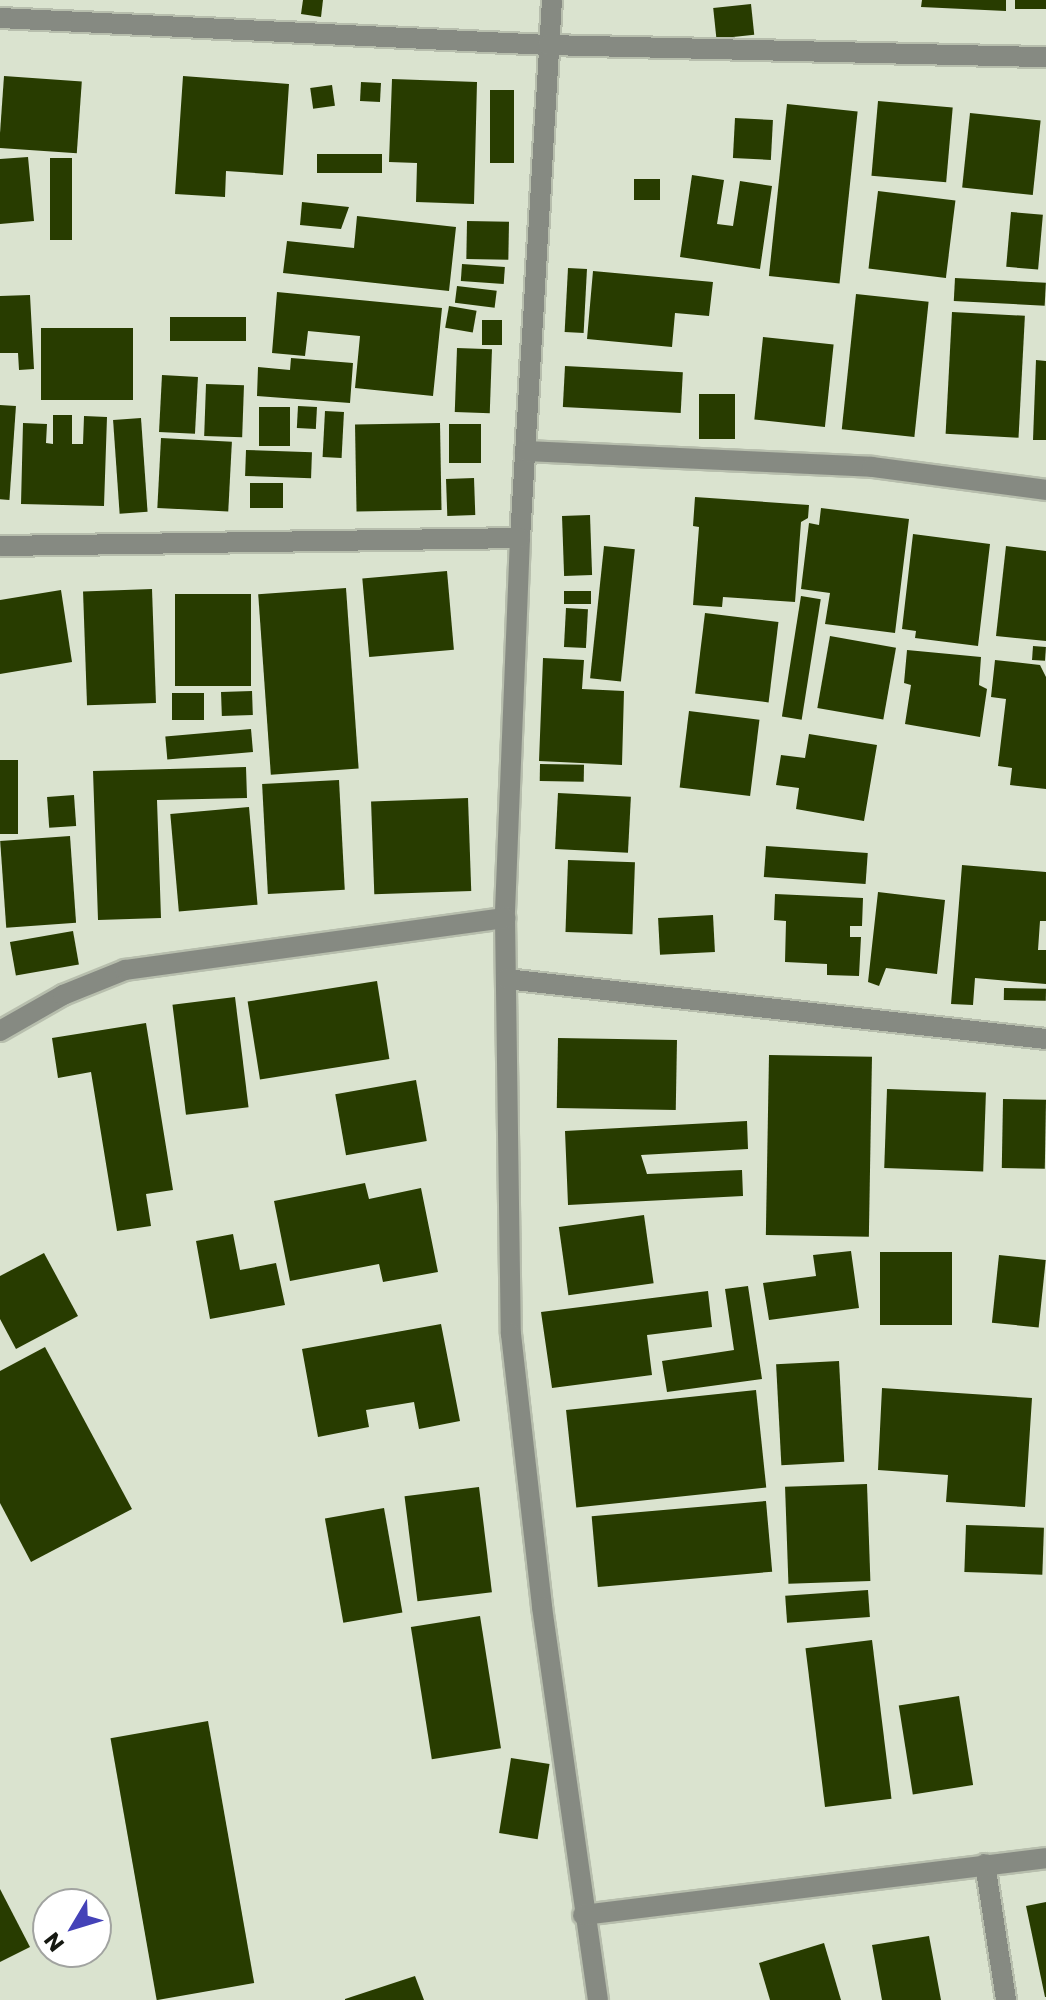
<!DOCTYPE html>
<style>
body{margin:0}
#map{position:relative;width:1046px;height:2000px;overflow:hidden;background:#dae3cf;font-family:Poppins,sans-serif}
div>[style]{position:absolute}
[style*='--x']{left:calc(var(--x)*1px);top:calc(var(--y)*1px);width:calc(var(--w)*1px);rotate:calc(var(--a)*1deg)}
.building>*{inset:0;background:#283c00;transform-origin:0 0}
.roads{filter:drop-shadow(2px 0 #b7bead) drop-shadow(-2px 0 #b7bead) drop-shadow(0 2px #b7bead) drop-shadow(0 -2px #b7bead)}
.minor>*{height:20px;margin:-10px;padding:0 10px;transform-origin:10px;border-radius:10px;background:#868a82}
span{translate:-50% -50%;white-space:nowrap;text-align:center;line-height:1.15;-webkit-text-stroke:8px #fff;paint-order:stroke}
.north{position:absolute;left:32px;top:1888px;width:80px;height:80px;box-sizing:border-box;background:#fff;border:2px solid #a1a3a0;border-radius:50%;rotate:232deg;font-size:22px;font-weight:700;line-height:32px;text-align:center;color:#151811}
.north::after{content:'';display:block;margin:auto;width:28px;height:36px;background:#4442b8;clip-path:polygon(50% 0,100% 100%,50% 72%,0 100%)}
</style>
<div id="map">
<div class="building">
<i style="clip-path:polygon(303px 0,323px 0,321px 17px,301px 14px)"></i>
<i style="clip-path:polygon(922px 0,1006px 0,1006px 11px,921px 7px)"></i>
<i style="left:1015px;top:0;width:31px;height:9px"></i>
<i style="left:751px;top:4px;width:31px;height:38px;rotate:84deg"></i>
<i style="left:4px;top:76px;width:78px;height:72px;rotate:4deg"></i>
<i style="clip-path:polygon(183px 76px,289px 84px,283px 175px,226px 171px,225px 197px,175px 194px)"></i>
<i style="clip-path:polygon(392px 79px,477px 82px,474px 204px,416px 202px,417px 163px,389px 162px)"></i>
<i style="left:361px;top:82px;width:20px;height:19px;rotate:3deg"></i>
<i style="left:332px;top:85px;width:21px;height:22px;rotate:82deg"></i>
<i style="left:490px;top:90px;width:24px;height:73px"></i>
<i style="left:878px;top:101px;width:75px;height:75px;rotate:5deg"></i>
<i style="left:787px;top:104px;width:71px;height:173px;rotate:6deg"></i>
<i style="left:970px;top:113px;width:71px;height:75px;rotate:6deg"></i>
<i style="left:735px;top:118px;width:38px;height:40px;rotate:3deg"></i>
<i style="left:382px;top:154px;width:19px;height:65px;rotate:90deg"></i>
<i style="clip-path:polygon(28px 157px,34px 221px,0 224px,0 159px)"></i>
<i style="left:50px;top:158px;width:22px;height:82px"></i>
<i style="clip-path:polygon(692px 175px,724px 180px,717px 224px,733px 226px,740px 181px,772px 186px,760px 269px,680px 257px)"></i>
<i style="left:634px;top:179px;width:26px;height:21px"></i>
<i style="left:878px;top:191px;width:78px;height:78px;rotate:7deg"></i>
<i style="clip-path:polygon(302px 202px,349px 207px,341px 229px,300px 225px)"></i>
<i style="left:1011px;top:212px;width:32px;height:55px;rotate:5deg"></i>
<i style="clip-path:polygon(357px 216px,456px 227px,449px 291px,283px 273px,287px 241px,354px 248px)"></i>
<i style="left:467px;top:221px;width:42px;height:38px;rotate:1deg"></i>
<i style="left:462px;top:264px;width:43px;height:17px;rotate:4deg"></i>
<i style="left:568px;top:268px;width:19px;height:64px;rotate:3deg"></i>
<i style="clip-path:polygon(593px 271px,713px 282px,709px 316px,675px 313px,672px 347px,587px 339px)"></i>
<i style="left:955px;top:278px;width:91px;height:23px;rotate:3deg"></i>
<i style="left:457px;top:286px;width:40px;height:17px;rotate:7deg"></i>
<i style="clip-path:polygon(277px 292px,442px 308px,433px 396px,355px 388px,360px 336px,308px 331px,305px 356px,272px 353px)"></i>
<i style="left:856px;top:294px;width:73px;height:136px;rotate:6deg"></i>
<i style="clip-path:polygon(30px 295px,34px 369px,19px 370px,18px 353px,0 353px,0 296px)"></i>
<i style="left:449px;top:306px;width:28px;height:22px;rotate:10deg"></i>
<i style="left:952px;top:312px;width:73px;height:122px;rotate:3deg"></i>
<i style="left:170px;top:317px;width:76px;height:24px"></i>
<i style="left:482px;top:320px;width:20px;height:25px"></i>
<i style="left:41px;top:328px;width:92px;height:72px"></i>
<i style="left:763px;top:337px;width:71px;height:83px;rotate:6deg"></i>
<i style="left:457px;top:348px;width:35px;height:64px;rotate:2deg"></i>
<i style="clip-path:polygon(291px 358px,353px 363px,350px 403px,257px 396px,258px 367px,290px 370px)"></i>
<i style="clip-path:polygon(1036px 360px,1046px 361px,1046px 440px,1033px 440px)"></i>
<i style="left:565px;top:366px;width:118px;height:41px;rotate:3deg"></i>
<i style="left:162px;top:375px;width:36px;height:57px;rotate:3deg"></i>
<i style="left:206px;top:384px;width:38px;height:52px;rotate:2deg"></i>
<i style="left:699px;top:394px;width:36px;height:45px"></i>
<i style="left:0;top:405px;width:16px;height:94px;rotate:4deg"></i>
<i style="left:298px;top:406px;width:19px;height:22px;rotate:3deg"></i>
<i style="left:259px;top:407px;width:31px;height:39px"></i>
<i style="left:325px;top:411px;width:19px;height:46px;rotate:3deg"></i>
<i style="clip-path:polygon(53px 415px,72px 415px,72px 444px,83px 444px,84px 416px,107px 417px,104px 506px,21px 504px,23px 423px,47px 424px,46px 443px,53px 444px)"></i>
<i style="left:141px;top:418px;width:94px;height:28px;rotate:86deg"></i>
<i style="left:440px;top:423px;width:87px;height:85px;rotate:89deg"></i>
<i style="left:449px;top:424px;width:32px;height:39px"></i>
<i style="left:161px;top:438px;width:71px;height:70px;rotate:3deg"></i>
<i style="left:246px;top:450px;width:66px;height:26px;rotate:2deg"></i>
<i style="left:474px;top:478px;width:37px;height:28px;rotate:88deg"></i>
<i style="left:250px;top:483px;width:33px;height:25px"></i>
<i style="clip-path:polygon(695px 497px,809px 505px,808px 518px,801px 522px,795px 602px,723px 597px,722px 607px,693px 605px,699px 527px,693px 526px)"></i>
<i style="clip-path:polygon(821px 508px,909px 519px,895px 633px,825px 624px,830px 593px,801px 589px,809px 523px,819px 525px)"></i>
<i style="left:590px;top:515px;width:60px;height:28px;rotate:88deg"></i>
<i style="clip-path:polygon(913px 534px,990px 544px,978px 646px,915px 638px,916px 631px,902px 629px)"></i>
<i style="left:604px;top:546px;width:31px;height:133px;rotate:6deg"></i>
<i style="clip-path:polygon(1006px 546px,1046px 551px,1046px 641px,996px 636px)"></i>
<i style="left:447px;top:571px;width:79px;height:85px;rotate:85deg"></i>
<i style="left:346px;top:588px;width:181px;height:88px;rotate:86deg"></i>
<i style="left:152px;top:589px;width:114px;height:69px;rotate:88deg"></i>
<i style="clip-path:polygon(61px 590px,72px 662px,0 674px,0 600px)"></i>
<i style="left:564px;top:591px;width:27px;height:13px"></i>
<i style="left:175px;top:594px;width:76px;height:92px"></i>
<i style="left:801px;top:596px;width:20px;height:122px;rotate:9deg"></i>
<i style="left:566px;top:608px;width:22px;height:39px;rotate:3deg"></i>
<i style="left:705px;top:613px;width:74px;height:81px;rotate:7deg"></i>
<i style="left:830px;top:636px;width:67px;height:73px;rotate:10deg"></i>
<i style="left:1033px;top:646px;width:13px;height:14px;rotate:4deg"></i>
<i style="clip-path:polygon(907px 650px,981px 657px,979px 685px,987px 689px,980px 737px,905px 724px,911px 685px,904px 683px)"></i>
<i style="clip-path:polygon(543px 658px,584px 660px,582px 689px,624px 691px,622px 765px,539px 761px)"></i>
<i style="clip-path:polygon(995px 660px,1040px 665px,1046px 677px,1046px 789px,1010px 785px,1012px 768px,998px 766px,1006px 699px,991px 697px)"></i>
<i style="left:252px;top:691px;width:24px;height:31px;rotate:88deg"></i>
<i style="left:172px;top:693px;width:32px;height:27px"></i>
<i style="left:689px;top:711px;width:71px;height:77px;rotate:7deg"></i>
<i style="left:251px;top:729px;width:23px;height:86px;rotate:85deg"></i>
<i style="clip-path:polygon(809px 734px,877px 745px,864px 821px,796px 809px,799px 788px,776px 785px,781px 755px,805px 758px)"></i>
<i style="left:0;top:760px;width:18px;height:74px"></i>
<i style="left:540px;top:764px;width:44px;height:17px;rotate:1deg"></i>
<i style="clip-path:polygon(246px 767px,247px 798px,157px 800px,161px 918px,98px 920px,93px 771px)"></i>
<i style="left:339px;top:780px;width:110px;height:77px;rotate:87deg"></i>
<i style="left:558px;top:793px;width:73px;height:56px;rotate:3deg"></i>
<i style="left:74px;top:795px;width:31px;height:27px;rotate:86deg"></i>
<i style="left:468px;top:798px;width:93px;height:97px;rotate:88deg"></i>
<i style="left:249px;top:807px;width:98px;height:79px;rotate:85deg"></i>
<i style="left:70px;top:836px;width:87px;height:70px;rotate:86deg"></i>
<i style="left:766px;top:846px;width:102px;height:31px;rotate:4deg"></i>
<i style="left:568px;top:860px;width:67px;height:72px;rotate:2deg"></i>
<i style="clip-path:polygon(962px 865px,1046px 872px,1046px 921px,1040px 921px,1038px 950px,1046px 950px,1046px 984px,975px 978px,973px 1005px,951px 1004px)"></i>
<i style="clip-path:polygon(878px 892px,945px 900px,937px 974px,886px 968px,879px 986px,868px 982px)"></i>
<i style="clip-path:polygon(775px 894px,863px 898px,862px 926px,850px 926px,850px 937px,861px 937px,859px 976px,827px 975px,827px 964px,785px 962px,786px 921px,774px 920px)"></i>
<i style="left:713px;top:915px;width:37px;height:55px;rotate:87deg"></i>
<i style="left:73px;top:931px;width:34px;height:64px;rotate:80deg"></i>
<i style="left:377px;top:981px;width:79px;height:131px;rotate:81deg"></i>
<i style="left:1004px;top:988px;width:42px;height:12px;rotate:1deg"></i>
<i style="left:235px;top:997px;width:111px;height:63px;rotate:83deg"></i>
<i style="clip-path:polygon(146px 1023px,173px 1190px,146px 1194px,151px 1226px,117px 1231px,91px 1072px,58px 1078px,52px 1038px)"></i>
<i style="left:558px;top:1038px;width:119px;height:70px;rotate:1deg"></i>
<i style="left:769px;top:1055px;width:103px;height:180px;rotate:1deg"></i>
<i style="left:416px;top:1080px;width:62px;height:82px;rotate:80deg"></i>
<i style="left:887px;top:1089px;width:99px;height:79px;rotate:2deg"></i>
<i style="left:1003px;top:1099px;width:43px;height:69px;rotate:1deg"></i>
<i style="clip-path:polygon(747px 1121px,748px 1149px,641px 1155px,647px 1174px,742px 1170px,743px 1196px,568px 1205px,565px 1131px)"></i>
<i style="clip-path:polygon(365px 1183px,369px 1199px,421px 1188px,438px 1272px,383px 1282px,379px 1264px,290px 1281px,274px 1201px)"></i>
<i style="left:644px;top:1215px;width:69px;height:86px;rotate:82deg"></i>
<i style="clip-path:polygon(233px 1234px,240px 1270px,276px 1263px,285px 1305px,210px 1319px,196px 1241px)"></i>
<i style="clip-path:polygon(851px 1251px,859px 1308px,769px 1320px,763px 1283px,816px 1276px,813px 1255px)"></i>
<i style="left:880px;top:1252px;width:72px;height:73px"></i>
<i style="clip-path:polygon(44px 1253px,78px 1316px,16px 1349px,0 1319px,0 1276px)"></i>
<i style="left:999px;top:1255px;width:47px;height:68px;rotate:6deg"></i>
<i style="clip-path:polygon(748px 1286px,762px 1379px,667px 1392px,662px 1361px,734px 1350px,725px 1289px)"></i>
<i style="clip-path:polygon(708px 1291px,712px 1327px,647px 1335px,652px 1375px,552px 1388px,541px 1312px)"></i>
<i style="clip-path:polygon(441px 1324px,460px 1421px,419px 1429px,414px 1402px,366px 1410px,369px 1427px,318px 1437px,302px 1349px)"></i>
<i style="clip-path:polygon(45px 1347px,132px 1509px,31px 1562px,0 1503px,0 1371px)"></i>
<i style="left:839px;top:1361px;width:101px;height:63px;rotate:87deg"></i>
<i style="clip-path:polygon(882px 1388px,1032px 1398px,1025px 1507px,946px 1502px,948px 1475px,878px 1470px)"></i>
<i style="left:756px;top:1390px;width:98px;height:191px;rotate:84deg"></i>
<i style="left:867px;top:1484px;width:97px;height:82px;rotate:88deg"></i>
<i style="left:479px;top:1487px;width:106px;height:75px;rotate:83deg"></i>
<i style="left:766px;top:1501px;width:71px;height:175px;rotate:85deg"></i>
<i style="left:384px;top:1508px;width:106px;height:60px;rotate:80deg"></i>
<i style="left:966px;top:1525px;width:78px;height:47px;rotate:2deg"></i>
<i style="left:868px;top:1590px;width:27px;height:83px;rotate:86deg"></i>
<i style="left:480px;top:1616px;width:134px;height:70px;rotate:81deg"></i>
<i style="left:872px;top:1640px;width:160px;height:67px;rotate:83deg"></i>
<i style="left:959px;top:1696px;width:90px;height:61px;rotate:81deg"></i>
<i style="left:208px;top:1721px;width:266px;height:99px;rotate:80deg"></i>
<i style="left:511px;top:1758px;width:39px;height:76px;rotate:9deg"></i>
<i style="clip-path:polygon(0 1889px,30px 1947px,0 1962px)"></i>
<i style="clip-path:polygon(1046px 1902px,1046px 1997px,1045px 1997px,1026px 1906px)"></i>
<i style="clip-path:polygon(929px 1936px,941px 2000px,882px 2000px,872px 1945px)"></i>
<i style="clip-path:polygon(824px 1943px,841px 2000px,770px 2000px,759px 1963px)"></i>
<i style="clip-path:polygon(415px 1976px,424px 2000px,345px 2000px,345px 1999px)"></i>
</div>
<div class="roads">
<div class="minor">
<i style="--x:552;--y:0;--w:539;--a:93.4"></i>
<i style="--x:520;--y:538;--w:380;--a:92.3"></i>
<i style="--x:505;--y:918;--w:416;--a:89.2"></i>
<i style="--x:511;--y:1334;--w:275;--a:83.5"></i>
<i style="--x:542;--y:1607;--w:397;--a:81.9"></i>
<i style="--x:0;--y:18;--w:549;--a:2.82"></i>
<i style="--x:548;--y:45;--w:498;--a:1.4"></i>
<i style="--x:525;--y:451;--w:347;--a:2.6"></i>
<i style="--x:872;--y:467;--w:176;--a:7.5"></i>
<i style="--x:0;--y:546;--w:520;--a:-0.88"></i>
<i style="--x:506;--y:979;--w:543;--a:6.34"></i>
<i style="--x:0;--y:1031;--w:73;--a:-29.7"></i>
<i style="--x:63;--y:995;--w:67;--a:-22"></i>
<i style="--x:125;--y:970;--w:384;--a:-7.8"></i>
<i style="--x:985;--y:1864;--w:138;--a:81.2"></i>
<i style="--x:583;--y:1915;--w:466;--a:-7"></i>
</div>
</div>
<div class="north">N</div>
</div>
